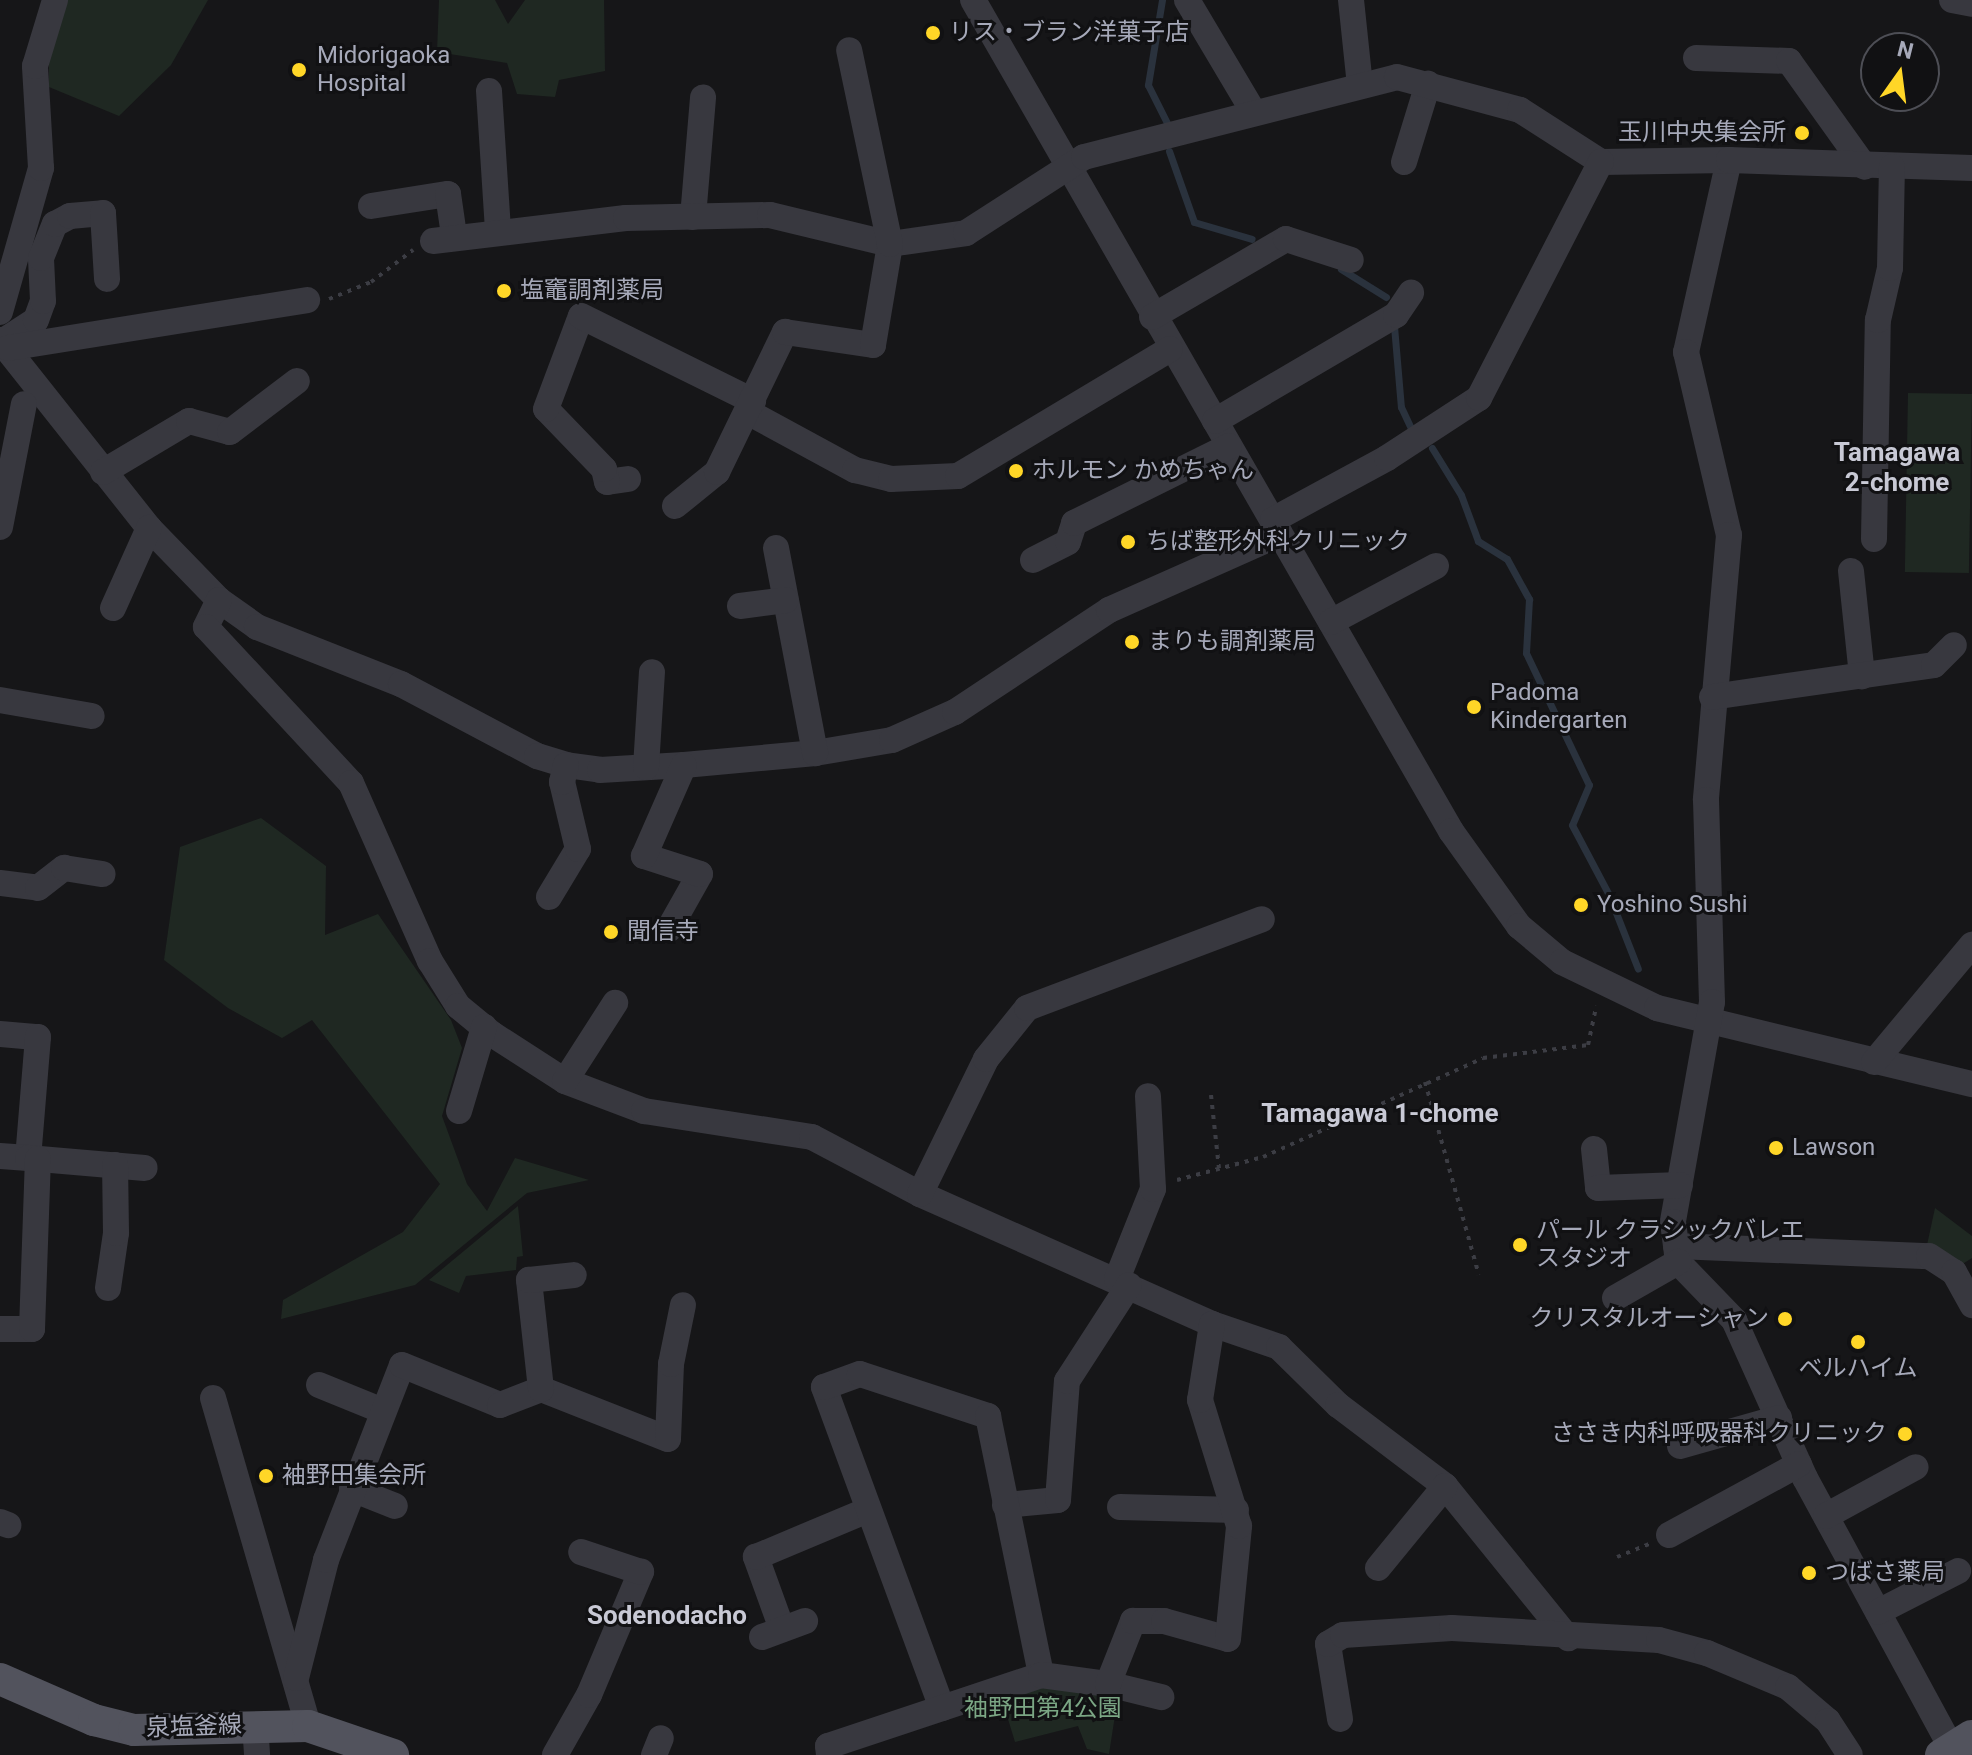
<!DOCTYPE html>
<meta charset="utf-8">
<style>
body{margin:0}
#map{position:relative;width:1972px;height:1755px;overflow:hidden;background:#161618;font-family:Roboto,"Noto Sans JP",sans-serif}
div>[style]{position:absolute}
[style*='--x']{left:calc(var(--x)*1px);top:calc(var(--y)*1px);width:calc(var(--w)*1px);rotate:calc(var(--a)*1deg)}
.green>*{inset:0;background:#1f2822;transform-origin:0 0}
.stream>*{height:7px;margin:-3.5px;padding:0 3.5px;transform-origin:3.5px;border-radius:3.5px;background:#2a323d}
.path>*{height:4px;margin-top:-2px;transform-origin:0;background:repeating-linear-gradient(90deg,#3c3d44 0 4px,transparent 0 10px)}
.minor>*{height:26px;margin:-13px;padding:0 13px;transform-origin:13px;border-radius:13px;background:#38383f}
.major>*{height:32px;margin:-16px;padding:0 16px;transform-origin:16px;border-radius:16px;background:#52535d}
.dots>*{width:22px;height:22px;translate:-50% -50%;box-sizing:border-box;border:4px solid #111113;border-radius:50%}
span{translate:-50% -50%;white-space:nowrap;text-align:center;line-height:1.15;-webkit-text-stroke:6px #111113;paint-order:stroke}
.poi-label{font-size:24px;color:#a6a9b9}
.left{translate:0 -50%;text-align:left}
.right{translate:-100% -50%;text-align:right}
.park-label{font-size:24px;color:#7ba684}
.street-label{font-size:24px;color:#a6a9b9}
.neighbourhood-label{font-size:26px;color:#c8c9d5;font-weight:700}
.north{position:absolute;left:1860px;top:32px;width:80px;height:80px;box-sizing:border-box;background:#111113;border:2px solid #4d4e55;border-radius:50%;rotate:14deg;font-size:22px;font-weight:700;line-height:32px;text-align:center;color:#a6a9b9}
.north::after{content:'';display:block;margin:auto;width:28px;height:36px;background:#ffd627;clip-path:polygon(50% 0,100% 100%,50% 72%,0 100%)}
</style>
<div id="map">
<div class="green">
<i style="clip-path:polygon(68px 0,208px 0,171px 65px,119px 116px,49px 87px,49px 58px)"></i>
<i style="clip-path:polygon(439px 0,495px 0,508px 24px,525px 0,604px 0,605px 71px,559px 80px,555px 97px,517px 94px,507px 63px,437px 52px)"></i>
<i style="left:1908px;top:393px;width:64px;height:179px;rotate:1deg"></i>
<i style="clip-path:polygon(261px 818px,326px 866px,325px 935px,378px 914px,451px 1020px,462px 1048px,442px 1116px,467px 1184px,487px 1211px,515px 1158px,589px 1180px,527px 1193px,415px 1285px,281px 1319px,283px 1300px,403px 1232px,440px 1184px,312px 1020px,282px 1038px,228px 1008px,164px 960px,180px 847px)"></i>
<i style="clip-path:polygon(518px 1206px,523px 1256px,517px 1257px,516px 1270px,466px 1276px,459px 1293px,429px 1280px)"></i>
<i style="clip-path:polygon(1935px 1208px,1972px 1236px,1972px 1258px,1961px 1265px,1927px 1245px)"></i>
<i style="clip-path:polygon(1043px 1684px,1118px 1696px,1109px 1754px,1087px 1749px,1078px 1726px,1015px 1742px,1001px 1696px)"></i>
</div>
<div class="stream">
<i style="--x:1162;--y:0;--w:86;--a:99.4"></i>
<i style="--x:1148;--y:85;--w:42;--a:63.4"></i>
<i style="--x:1169;--y:151;--w:75;--a:70.6"></i>
<i style="--x:1194;--y:222;--w:60;--a:16.3"></i>
<i style="--x:1341;--y:269;--w:53;--a:31.9"></i>
<i style="--x:1394;--y:326;--w:81;--a:85.1"></i>
<i style="--x:1401;--y:407;--w:23;--a:65"></i>
<i style="--x:1432;--y:448;--w:55;--a:58.3"></i>
<i style="--x:1461;--y:495;--w:49;--a:69.7"></i>
<i style="--x:1478;--y:541;--w:34;--a:32"></i>
<i style="--x:1507;--y:559;--w:46;--a:61.2"></i>
<i style="--x:1529;--y:599;--w:54;--a:93.2"></i>
<i style="--x:1526;--y:653;--w:146;--a:64.5"></i>
<i style="--x:1589;--y:785;--w:43;--a:113"></i>
<i style="--x:1572;--y:825;--w:79;--a:62.1"></i>
<i style="--x:1609;--y:895;--w:79;--a:68.6"></i>
</div>
<div class="path">
<i style="--x:329;--y:299;--w:45;--a:-22"></i>
<i style="--x:371;--y:282;--w:53;--a:-37.3"></i>
<i style="--x:1425;--y:1082;--w:200;--a:74.4"></i>
<i style="--x:1211;--y:1095;--w:74;--a:83.8"></i>
<i style="--x:1177;--y:1180;--w:89;--a:-15"></i>
<i style="--x:1263;--y:1157;--w:241;--a:-24.2"></i>
<i style="--x:1483;--y:1058;--w:106;--a:-7.1"></i>
<i style="--x:1588;--y:1045;--w:40;--a:-78"></i>
<i style="--x:1617;--y:1557;--w:35;--a:-22"></i>
</div>
<div class="minor">
<i style="--x:973;--y:0;--w:959;--a:60.09"></i>
<i style="--x:1451;--y:831;--w:117;--a:54.4"></i>
<i style="--x:1519;--y:926;--w:56;--a:39.9"></i>
<i style="--x:1562;--y:962;--w:106;--a:25.8"></i>
<i style="--x:1657;--y:1008;--w:324;--a:13.6"></i>
<i style="--x:1187;--y:0;--w:131;--a:59.3"></i>
<i style="--x:1351;--y:0;--w:86;--a:84"></i>
<i style="--x:1952;--y:0;--w:20;--a:11"></i>
<i style="--x:1696;--y:58;--w:93;--a:1.8"></i>
<i style="--x:1789;--y:61;--w:130;--a:54.4"></i>
<i style="--x:489;--y:91;--w:140;--a:86.3"></i>
<i style="--x:1729;--y:160;--w:197;--a:102.6"></i>
<i style="--x:1686;--y:352;--w:188;--a:76.8"></i>
<i style="--x:1729;--y:535;--w:266;--a:95"></i>
<i style="--x:1706;--y:800;--w:202;--a:88.3"></i>
<i style="--x:1712;--y:1002;--w:223;--a:100.1"></i>
<i style="--x:1673;--y:1222;--w:40;--a:82.9"></i>
<i style="--x:1678;--y:1262;--w:81;--a:46"></i>
<i style="--x:1734;--y:1320;--w:173;--a:65.8"></i>
<i style="--x:1805;--y:1478;--w:308;--a:61.5"></i>
<i style="--x:1404;--y:162;--w:82;--a:-72.9"></i>
<i style="--x:371;--y:206;--w:78;--a:-8.9"></i>
<i style="--x:448;--y:194;--w:41;--a:81.7"></i>
<i style="--x:693;--y:217;--w:120;--a:-85.2"></i>
<i style="--x:433;--y:241;--w:194;--a:-6.8"></i>
<i style="--x:626;--y:218;--w:144;--a:-1.2"></i>
<i style="--x:770;--y:215;--w:123;--a:13.6"></i>
<i style="--x:890;--y:244;--w:77;--a:-8.2"></i>
<i style="--x:966;--y:233;--w:140;--a:-32.8"></i>
<i style="--x:1084;--y:157;--w:323;--a:-14.3"></i>
<i style="--x:1397;--y:77;--w:127;--a:15"></i>
<i style="--x:1520;--y:110;--w:96;--a:32.7"></i>
<i style="--x:1601;--y:162;--w:128;--a:-0.9"></i>
<i style="--x:1729;--y:160;--w:243;--a:1.9"></i>
<i style="--x:0;--y:312;--w:150;--a:-74.1"></i>
<i style="--x:41;--y:168;--w:102;--a:-93.4"></i>
<i style="--x:35;--y:66;--w:69;--a:-73.1"></i>
<i style="--x:1152;--y:317;--w:155;--a:-30.2"></i>
<i style="--x:1286;--y:239;--w:68;--a:17.9"></i>
<i style="--x:0;--y:340;--w:240;--a:51.6"></i>
<i style="--x:149;--y:528;--w:100;--a:45.8"></i>
<i style="--x:219;--y:600;--w:47;--a:35.4"></i>
<i style="--x:257;--y:627;--w:155;--a:21.6"></i>
<i style="--x:401;--y:684;--w:154;--a:27.9"></i>
<i style="--x:537;--y:756;--w:30;--a:17"></i>
<i style="--x:566;--y:765;--w:34;--a:8"></i>
<i style="--x:600;--y:770;--w:84;--a:-3.4"></i>
<i style="--x:684;--y:765;--w:132;--a:-5.2"></i>
<i style="--x:815;--y:753;--w:78;--a:-9.6"></i>
<i style="--x:892;--y:740;--w:69;--a:-24"></i>
<i style="--x:955;--y:712;--w:185;--a:-33.5"></i>
<i style="--x:1109;--y:610;--w:187;--a:-24"></i>
<i style="--x:2;--y:342;--w:40;--a:-32.9"></i>
<i style="--x:36;--y:320;--w:20;--a:-70"></i>
<i style="--x:43;--y:301;--w:43;--a:-92.7"></i>
<i style="--x:41;--y:258;--w:37;--a:-68"></i>
<i style="--x:55;--y:224;--w:17;--a:-28"></i>
<i style="--x:70;--y:216;--w:33;--a:-5"></i>
<i style="--x:103;--y:213;--w:66;--a:86.5"></i>
<i style="--x:8;--y:348;--w:303;--a:-9.1"></i>
<i style="--x:748;--y:412;--w:122;--a:28.5"></i>
<i style="--x:855;--y:470;--w:37;--a:14"></i>
<i style="--x:891;--y:479;--w:67;--a:-2.6"></i>
<i style="--x:958;--y:476;--w:247;--a:-30.9"></i>
<i style="--x:1215;--y:421;--w:210;--a:-30.4"></i>
<i style="--x:1396;--y:315;--w:27;--a:-56"></i>
<i style="--x:103;--y:472;--w:100;--a:-30.7"></i>
<i style="--x:189;--y:421;--w:42;--a:15"></i>
<i style="--x:230;--y:432;--w:84;--a:-37.3"></i>
<i style="--x:628;--y:479;--w:21;--a:172"></i>
<i style="--x:607;--y:482;--w:13;--a:-103"></i>
<i style="--x:604;--y:469;--w:83;--a:-134"></i>
<i style="--x:546;--y:409;--w:99;--a:-69.4"></i>
<i style="--x:581;--y:316;--w:192;--a:26.3"></i>
<i style="--x:675;--y:506;--w:54;--a:-39"></i>
<i style="--x:717;--y:472;--w:156;--a:-64.1"></i>
<i style="--x:785;--y:332;--w:89;--a:8.4"></i>
<i style="--x:873;--y:345;--w:102;--a:-80.4"></i>
<i style="--x:890;--y:244;--w:198;--a:-101.9"></i>
<i style="--x:1273;--y:520;--w:130;--a:-28.5"></i>
<i style="--x:1387;--y:458;--w:110;--a:-33.1"></i>
<i style="--x:1479;--y:398;--w:266;--a:-62.7"></i>
<i style="--x:0;--y:527;--w:125;--a:-79"></i>
<i style="--x:1874;--y:539;--w:219;--a:-89"></i>
<i style="--x:1878;--y:320;--w:53;--a:-77"></i>
<i style="--x:1890;--y:268;--w:101;--a:-88.9"></i>
<i style="--x:776;--y:548;--w:209;--a:79.2"></i>
<i style="--x:1033;--y:560;--w:39;--a:-27"></i>
<i style="--x:1068;--y:542;--w:20;--a:-72"></i>
<i style="--x:1074;--y:523;--w:173;--a:-26.4"></i>
<i style="--x:1851;--y:571;--w:106;--a:84"></i>
<i style="--x:219;--y:600;--w:30;--a:116"></i>
<i style="--x:206;--y:627;--w:213;--a:47.1"></i>
<i style="--x:351;--y:783;--w:195;--a:66.1"></i>
<i style="--x:430;--y:961;--w:53;--a:58.1"></i>
<i style="--x:458;--y:1006;--w:44;--a:39.5"></i>
<i style="--x:492;--y:1034;--w:87;--a:32.8"></i>
<i style="--x:565;--y:1081;--w:85;--a:20.8"></i>
<i style="--x:644;--y:1111;--w:170;--a:8.8"></i>
<i style="--x:812;--y:1137;--w:122;--a:27.8"></i>
<i style="--x:920;--y:1194;--w:320;--a:24"></i>
<i style="--x:1212;--y:1324;--w:71;--a:18.9"></i>
<i style="--x:1279;--y:1347;--w:83;--a:44.5"></i>
<i style="--x:1338;--y:1405;--w:134;--a:37.1"></i>
<i style="--x:1445;--y:1486;--w:196;--a:51"></i>
<i style="--x:740;--y:606;--w:46;--a:-7.4"></i>
<i style="--x:113;--y:608;--w:88;--a:-65.8"></i>
<i style="--x:1331;--y:622;--w:119;--a:-28.1"></i>
<i style="--x:1712;--y:697;--w:224;--a:-8.2"></i>
<i style="--x:1934;--y:665;--w:28;--a:-45"></i>
<i style="--x:0;--y:700;--w:93;--a:9.9"></i>
<i style="--x:646;--y:767;--w:95;--a:-86.4"></i>
<i style="--x:0;--y:883;--w:38;--a:7"></i>
<i style="--x:38;--y:888;--w:33;--a:-38"></i>
<i style="--x:64;--y:868;--w:39;--a:9"></i>
<i style="--x:549;--y:897;--w:56;--a:-58.9"></i>
<i style="--x:578;--y:849;--w:69;--a:-103.4"></i>
<i style="--x:562;--y:782;--w:17;--a:-77"></i>
<i style="--x:669;--y:929;--w:63;--a:-60.6"></i>
<i style="--x:700;--y:874;--w:59;--a:-162.2"></i>
<i style="--x:644;--y:856;--w:99;--a:-66.3"></i>
<i style="--x:0;--y:1034;--w:38;--a:5"></i>
<i style="--x:38;--y:1037;--w:121;--a:94.7"></i>
<i style="--x:28;--y:1158;--w:28;--a:-176"></i>
<i style="--x:1874;--y:1062;--w:153;--a:-50.1"></i>
<i style="--x:565;--y:1081;--w:93;--a:-57.3"></i>
<i style="--x:459;--y:1111;--w:88;--a:-73.4"></i>
<i style="--x:1594;--y:1149;--w:39;--a:84"></i>
<i style="--x:1598;--y:1188;--w:82;--a:-2.1"></i>
<i style="--x:28;--y:1158;--w:117;--a:4.9"></i>
<i style="--x:920;--y:1194;--w:150;--a:-63.9"></i>
<i style="--x:986;--y:1059;--w:65;--a:-51.2"></i>
<i style="--x:1027;--y:1008;--w:251;--a:-20.7"></i>
<i style="--x:1676;--y:1246;--w:253;--a:2.3"></i>
<i style="--x:1929;--y:1256;--w:30;--a:33"></i>
<i style="--x:1954;--y:1272;--w:38;--a:61"></i>
<i style="--x:1117;--y:1279;--w:97;--a:-68.2"></i>
<i style="--x:1153;--y:1189;--w:93;--a:-93.1"></i>
<i style="--x:108;--y:1288;--w:56;--a:-81.7"></i>
<i style="--x:116;--y:1233;--w:68;--a:-90.8"></i>
<i style="--x:1615;--y:1298;--w:73;--a:-29.7"></i>
<i style="--x:0;--y:1329;--w:32;--a:0"></i>
<i style="--x:32;--y:1329;--w:170;--a:-88"></i>
<i style="--x:319;--y:1385;--w:69;--a:22.1"></i>
<i style="--x:541;--y:1389;--w:136;--a:21.5"></i>
<i style="--x:668;--y:1439;--w:75;--a:-87.7"></i>
<i style="--x:671;--y:1364;--w:60;--a:-78.5"></i>
<i style="--x:213;--y:1398;--w:341;--a:73.8"></i>
<i style="--x:1680;--y:1446;--w:103;--a:-15.8"></i>
<i style="--x:352;--y:1489;--w:46;--a:21.6"></i>
<i style="--x:1005;--y:1505;--w:53;--a:-5.4"></i>
<i style="--x:1058;--y:1500;--w:119;--a:-85.7"></i>
<i style="--x:1067;--y:1381;--w:114;--a:-57.1"></i>
<i style="--x:1120;--y:1507;--w:116;--a:1.5"></i>
<i style="--x:1826;--y:1516;--w:102;--a:-28.6"></i>
<i style="--x:0;--y:1522;--w:9;--a:21"></i>
<i style="--x:1669;--y:1535;--w:148;--a:-28.6"></i>
<i style="--x:1378;--y:1568;--w:106;--a:-50.7"></i>
<i style="--x:1878;--y:1612;--w:90;--a:-27.1"></i>
<i style="--x:782;--y:1629;--w:77;--a:-109.9"></i>
<i style="--x:756;--y:1557;--w:121;--a:-22.8"></i>
<i style="--x:762;--y:1637;--w:46;--a:-20.4"></i>
<i style="--x:296;--y:1678;--w:122;--a:-75.7"></i>
<i style="--x:326;--y:1560;--w:209;--a:-68.7"></i>
<i style="--x:402;--y:1365;--w:106;--a:22.2"></i>
<i style="--x:500;--y:1405;--w:44;--a:-21.3"></i>
<i style="--x:541;--y:1389;--w:110;--a:-96.3"></i>
<i style="--x:529;--y:1280;--w:45;--a:-6.3"></i>
<i style="--x:1108;--y:1684;--w:55;--a:13.8"></i>
<i style="--x:942;--y:1708;--w:342;--a:-110.2"></i>
<i style="--x:824;--y:1387;--w:38;--a:-20"></i>
<i style="--x:860;--y:1374;--w:135;--a:18.2"></i>
<i style="--x:988;--y:1416;--w:264;--a:78.4"></i>
<i style="--x:1340;--y:1719;--w:76;--a:-99.1"></i>
<i style="--x:1328;--y:1644;--w:17;--a:-31"></i>
<i style="--x:1343;--y:1635;--w:109;--a:-3.7"></i>
<i style="--x:1452;--y:1628;--w:207;--a:3.3"></i>
<i style="--x:1659;--y:1640;--w:50;--a:15.2"></i>
<i style="--x:1707;--y:1653;--w:88;--a:22.8"></i>
<i style="--x:1788;--y:1687;--w:52;--a:40.4"></i>
<i style="--x:1828;--y:1721;--w:40;--a:57.1"></i>
<i style="--x:255;--y:1725;--w:30;--a:86"></i>
<i style="--x:555;--y:1755;--w:69;--a:-60.5"></i>
<i style="--x:589;--y:1695;--w:134;--a:-67.1"></i>
<i style="--x:641;--y:1572;--w:63;--a:-161.6"></i>
<i style="--x:654;--y:1755;--w:18;--a:-68"></i>
<i style="--x:829;--y:1755;--w:9;--a:-96"></i>
<i style="--x:828;--y:1746;--w:225;--a:-18.4"></i>
<i style="--x:1041;--y:1675;--w:68;--a:7.7"></i>
<i style="--x:1108;--y:1684;--w:68;--a:-68.4"></i>
<i style="--x:1133;--y:1621;--w:31;--a:0"></i>
<i style="--x:1164;--y:1621;--w:66;--a:15.7"></i>
<i style="--x:1228;--y:1639;--w:114;--a:-84.4"></i>
<i style="--x:1239;--y:1526;--w:132;--a:-107.2"></i>
<i style="--x:1200;--y:1400;--w:77;--a:-81"></i>
</div>
<div class="major">
<i style="--x:0;--y:1679;--w:103;--a:23.6"></i>
<i style="--x:94;--y:1720;--w:41;--a:14"></i>
<i style="--x:134;--y:1730;--w:174;--a:-1.3"></i>
<i style="--x:308;--y:1726;--w:90;--a:18.8"></i>
<i style="--x:1941;--y:1755;--w:36;--a:-32"></i>
</div>
<div class="dots">
<i style="left:933px;top:33px;background:#ffd627"></i>
<i style="left:299px;top:70px;background:#ffd627"></i>
<i style="left:1802px;top:133px;background:#ffd627"></i>
<i style="left:504px;top:291px;background:#ffd627"></i>
<i style="left:1016px;top:471px;background:#ffd627"></i>
<i style="left:1128px;top:542px;background:#ffd627"></i>
<i style="left:1132px;top:642px;background:#ffd627"></i>
<i style="left:1474px;top:707px;background:#ffd627"></i>
<i style="left:1581px;top:905px;background:#ffd627"></i>
<i style="left:611px;top:932px;background:#ffd627"></i>
<i style="left:1776px;top:1148px;background:#ffd627"></i>
<i style="left:1520px;top:1245px;background:#ffd627"></i>
<i style="left:1785px;top:1319px;background:#ffd627"></i>
<i style="left:1858px;top:1342px;background:#ffd627"></i>
<i style="left:1905px;top:1434px;background:#ffd627"></i>
<i style="left:266px;top:1476px;background:#ffd627"></i>
<i style="left:1809px;top:1573px;background:#ffd627"></i>
</div>
<div class="poi-label">
<span class="left" style="left:949px;top:33px">リス・ブラン洋菓子店</span>
<span class="left" style="left:317px;top:70px">Midorigaoka<br>Hospital</span>
<span class="right" style="left:1786px;top:133px">玉川中央集会所</span>
<span class="left" style="left:520px;top:291px">塩竈調剤薬局</span>
<span class="left" style="left:1032px;top:471px">ホルモン かめちゃん</span>
<span class="left" style="left:1146px;top:542px">ちば整形外科クリニック</span>
<span class="left" style="left:1148px;top:642px">まりも調剤薬局</span>
<span class="left" style="left:1490px;top:707px">Padoma<br>Kindergarten</span>
<span class="left" style="left:1597px;top:905px">Yoshino Sushi</span>
<span class="left" style="left:627px;top:932px">聞信寺</span>
<span class="left" style="left:1792px;top:1148px">Lawson</span>
<span class="left" style="left:1536px;top:1245px">パール クラシックバレエ<br>スタジオ</span>
<span class="right" style="left:1769px;top:1319px">クリスタルオーシャン</span>
<span style="left:1858px;top:1369px">ベルハイム</span>
<span class="right" style="left:1887px;top:1434px">ささき内科呼吸器科クリニック</span>
<span class="left" style="left:282px;top:1476px">袖野田集会所</span>
<span class="left" style="left:1825px;top:1573px">つばさ薬局</span>
</div>
<div class="park-label">
<span style="left:1043px;top:1709px">袖野田第4公園</span>
</div>
<div class="street-label">
<span style="left:194px;top:1727px;rotate:-2deg">泉塩釜線</span>
</div>
<div class="neighbourhood-label">
<span style="left:1897px;top:468px">Tamagawa<br>2-chome</span>
<span style="left:1380px;top:1114px">Tamagawa 1-chome</span>
<span style="left:667px;top:1616px">Sodenodacho</span>
</div>
<div class="north">N</div>
</div>
